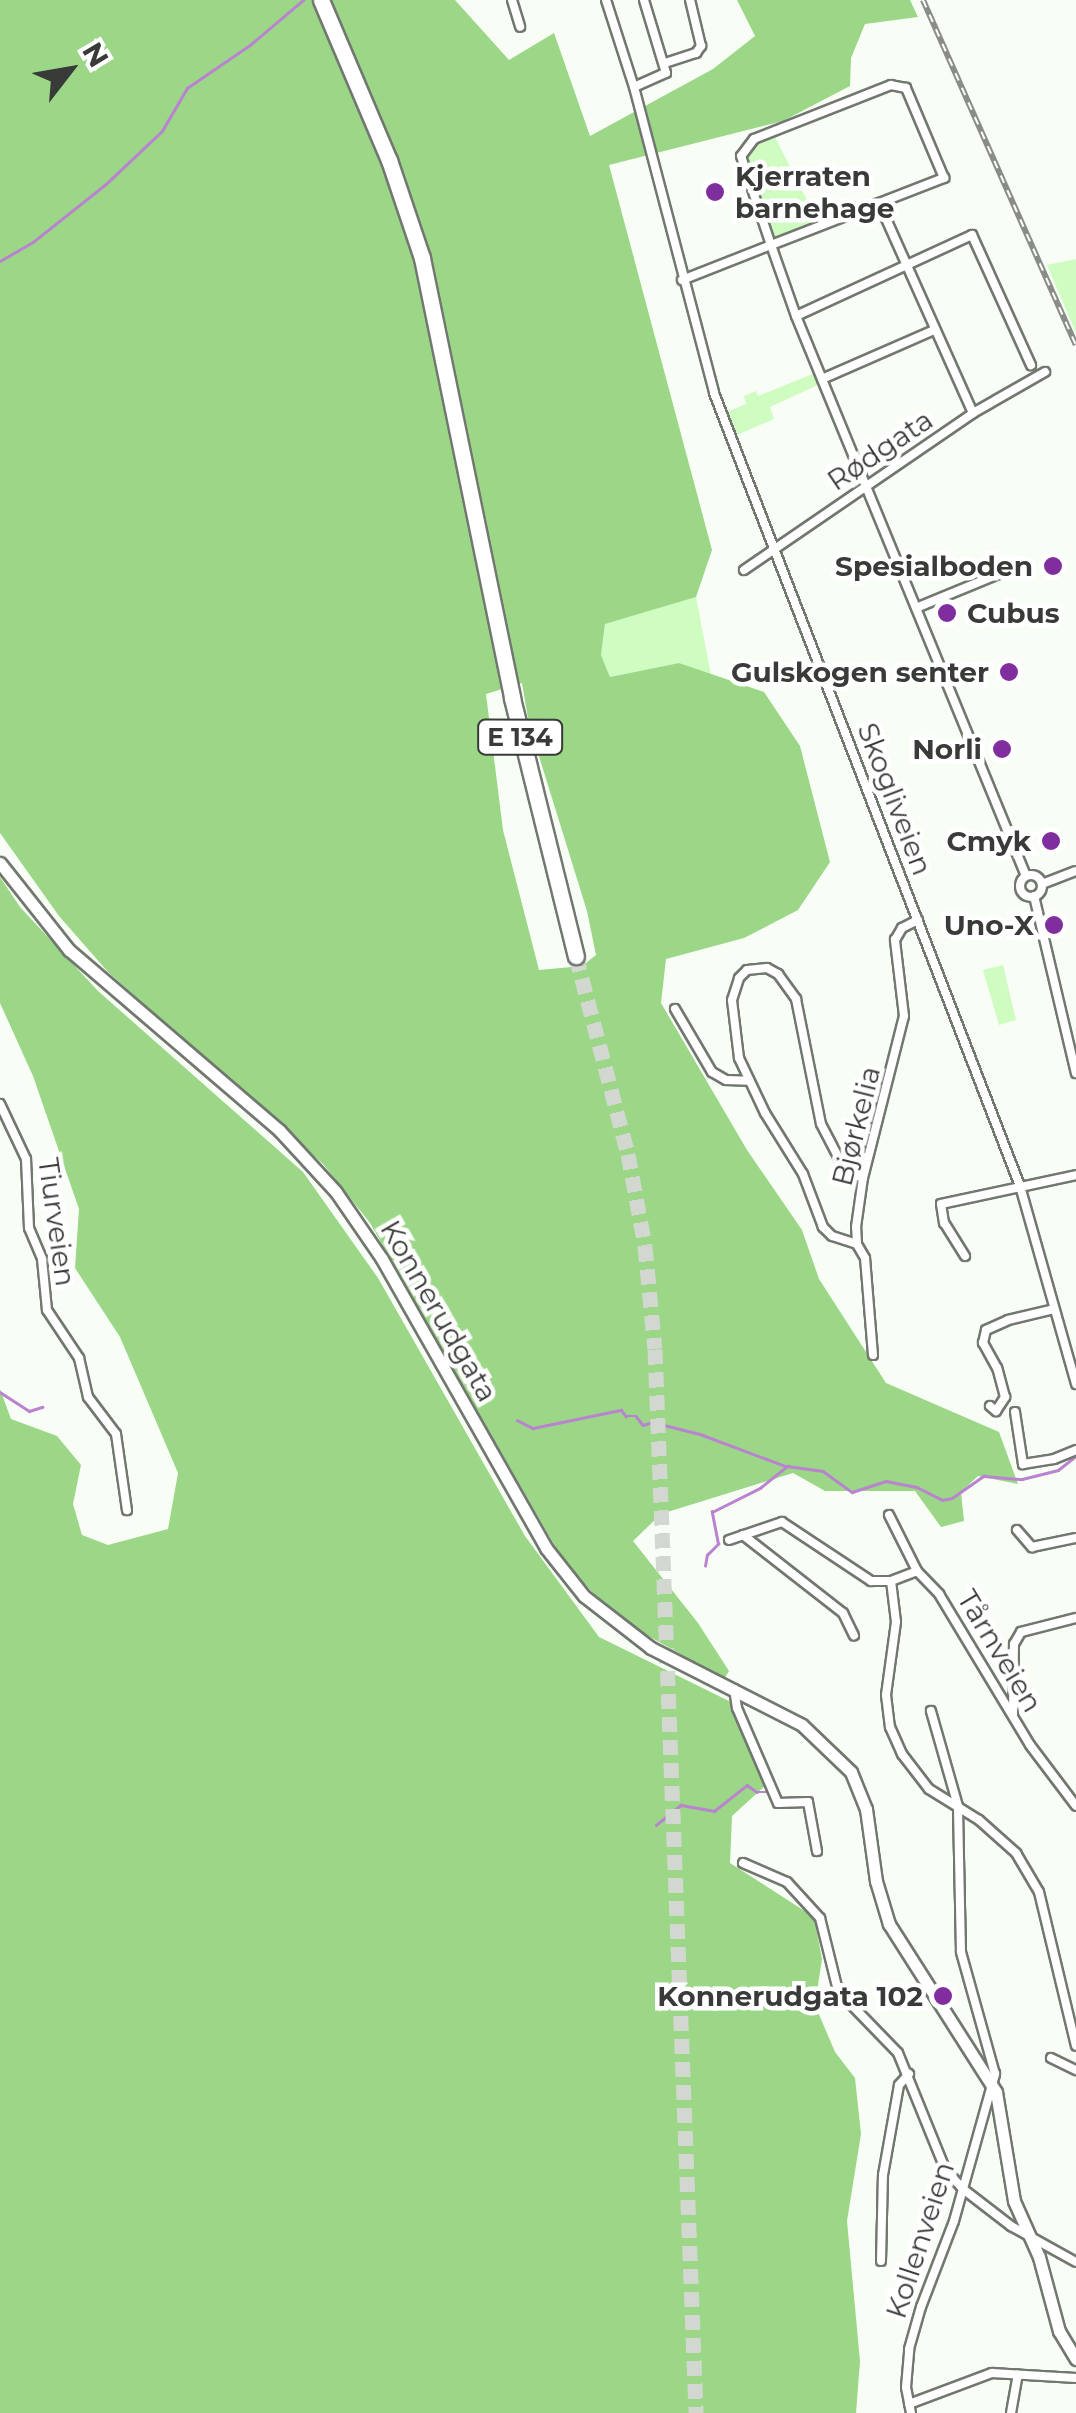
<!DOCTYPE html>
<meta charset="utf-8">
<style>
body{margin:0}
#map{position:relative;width:1076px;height:2413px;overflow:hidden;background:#f8fef6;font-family:Montserrat,sans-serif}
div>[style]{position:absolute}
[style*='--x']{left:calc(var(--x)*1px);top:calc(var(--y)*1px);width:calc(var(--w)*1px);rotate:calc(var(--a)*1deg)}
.green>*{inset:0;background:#cffcc0}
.forest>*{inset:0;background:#9bd786}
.stream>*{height:2.5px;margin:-1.25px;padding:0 1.25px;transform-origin:1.25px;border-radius:1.25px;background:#b983d0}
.highway-tunnel>*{height:15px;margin-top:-7.5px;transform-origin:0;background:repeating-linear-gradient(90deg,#d2d7d0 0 15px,transparent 0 23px)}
.roads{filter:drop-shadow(2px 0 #727770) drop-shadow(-2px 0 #727770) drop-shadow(0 2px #727770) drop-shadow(0 -2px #727770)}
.street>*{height:8px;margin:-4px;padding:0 4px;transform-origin:4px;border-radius:4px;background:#fff}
.street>.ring{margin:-4px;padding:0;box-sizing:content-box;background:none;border:8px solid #fff;border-radius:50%}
.secondary>*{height:11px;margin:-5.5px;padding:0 5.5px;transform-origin:5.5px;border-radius:5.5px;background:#fff}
.highway>*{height:15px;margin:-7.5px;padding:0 7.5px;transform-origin:7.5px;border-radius:7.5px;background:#fff}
.rail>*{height:6px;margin-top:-3px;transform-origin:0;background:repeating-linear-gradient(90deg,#fff 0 8px,#898d88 0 16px);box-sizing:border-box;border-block:2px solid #898d88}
.dots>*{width:28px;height:28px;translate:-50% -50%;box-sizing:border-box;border:5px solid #fff;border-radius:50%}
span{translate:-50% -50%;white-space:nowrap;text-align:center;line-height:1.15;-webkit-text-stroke:9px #fff;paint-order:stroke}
.shield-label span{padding:2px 8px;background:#fff;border:2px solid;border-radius:8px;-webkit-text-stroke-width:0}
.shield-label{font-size:25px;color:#393b38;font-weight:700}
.poi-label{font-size:28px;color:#393b38;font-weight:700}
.left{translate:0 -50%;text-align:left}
.right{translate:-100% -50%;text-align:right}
.street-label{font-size:28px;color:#393b38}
.north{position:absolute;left:20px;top:20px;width:100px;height:100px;-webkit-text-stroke:8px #fff;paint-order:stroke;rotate:59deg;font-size:28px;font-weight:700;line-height:40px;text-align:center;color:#393b38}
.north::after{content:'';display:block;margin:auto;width:35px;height:45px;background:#393b38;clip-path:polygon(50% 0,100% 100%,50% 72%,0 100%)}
</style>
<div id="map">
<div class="green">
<i style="clip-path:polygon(774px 135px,818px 222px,777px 239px,771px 238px,744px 155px,750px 144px)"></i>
<i style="clip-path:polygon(1076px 259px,1076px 333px,1047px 265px)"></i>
<i style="clip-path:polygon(815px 373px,820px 384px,770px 407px,774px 419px,737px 435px,727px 412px,746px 404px,744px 396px,756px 391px,758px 396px)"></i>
<i style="clip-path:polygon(696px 597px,711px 675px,679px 663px,610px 677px,601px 655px,605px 624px)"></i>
<i style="clip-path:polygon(1003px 965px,1016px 1020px,999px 1025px,983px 970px)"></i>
</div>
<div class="forest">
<i style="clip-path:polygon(evenodd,0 0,455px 0,509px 60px,554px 33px,590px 136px,713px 69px,755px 36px,737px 0,910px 0,918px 17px,865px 24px,851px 58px,850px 86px,783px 121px,609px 165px,712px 550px,696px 597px,605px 624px,601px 655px,610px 677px,679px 663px,764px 692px,800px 746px,830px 862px,798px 910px,744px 938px,666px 959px,661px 1003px,747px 1150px,802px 1230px,819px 1279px,886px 1383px,999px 1432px,1018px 1484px,978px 1476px,961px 1492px,964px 1521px,941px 1527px,915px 1491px,825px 1491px,793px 1473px,661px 1514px,633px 1541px,698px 1623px,729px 1671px,724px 1679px,617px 1618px,564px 1562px,370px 1223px,323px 1164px,108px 972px,59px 916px,0 833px,0 0,522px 683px,529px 724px,587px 911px,596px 955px,582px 966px,539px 970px,503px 830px,486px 694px,522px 683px)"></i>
<i style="clip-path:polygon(0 877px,20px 907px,98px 991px,303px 1172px,378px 1278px,525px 1536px,599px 1637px,729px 1701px,741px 1721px,767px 1784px,732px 1816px,730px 1863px,814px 1917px,822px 1959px,815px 2005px,835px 2052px,855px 2078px,861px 2134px,847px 2221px,860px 2361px,856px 2413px,0 2413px,0 1389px,11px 1419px,57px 1436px,81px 1465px,73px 1504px,82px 1535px,108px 1545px,168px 1529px,178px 1473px,120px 1337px,75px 1268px,79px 1209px,33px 1076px,0 1003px)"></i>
</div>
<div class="stream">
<i style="--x:0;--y:261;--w:38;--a:-30"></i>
<i style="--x:33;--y:242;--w:93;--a:-38.5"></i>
<i style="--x:106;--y:184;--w:77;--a:-43.4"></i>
<i style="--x:162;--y:131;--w:50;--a:-59.8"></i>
<i style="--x:187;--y:88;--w:76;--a:-34.3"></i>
<i style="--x:250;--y:45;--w:70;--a:-40.3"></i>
<i style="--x:0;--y:1392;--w:35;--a:33"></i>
<i style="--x:29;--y:1411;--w:14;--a:-17"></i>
<i style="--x:517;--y:1420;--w:18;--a:27"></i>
<i style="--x:533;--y:1428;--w:90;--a:-11.6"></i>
<i style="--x:621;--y:1410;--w:8;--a:50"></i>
<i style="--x:626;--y:1416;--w:10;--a:0"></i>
<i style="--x:636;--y:1416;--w:11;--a:52"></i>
<i style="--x:643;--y:1425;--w:9;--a:-18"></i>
<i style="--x:652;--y:1422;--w:49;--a:14"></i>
<i style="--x:700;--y:1434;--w:91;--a:20.6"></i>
<i style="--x:705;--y:1566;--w:11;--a:-80"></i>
<i style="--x:707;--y:1555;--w:16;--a:-45"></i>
<i style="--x:718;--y:1544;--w:33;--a:-101"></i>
<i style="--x:712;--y:1512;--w:54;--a:-26.6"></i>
<i style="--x:760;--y:1488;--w:35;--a:-39"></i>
<i style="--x:787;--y:1466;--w:36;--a:8"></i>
<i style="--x:823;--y:1471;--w:36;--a:36"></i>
<i style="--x:852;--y:1492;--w:36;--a:-18"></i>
<i style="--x:886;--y:1481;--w:32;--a:11"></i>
<i style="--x:917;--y:1487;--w:28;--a:27"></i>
<i style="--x:942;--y:1500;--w:10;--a:-11"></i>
<i style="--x:952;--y:1498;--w:39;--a:-35"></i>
<i style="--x:984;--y:1476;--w:38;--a:5"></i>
<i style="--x:1022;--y:1479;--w:37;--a:-14"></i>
<i style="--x:1058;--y:1470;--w:23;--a:-38"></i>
<i style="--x:656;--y:1825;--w:32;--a:-39"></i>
<i style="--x:681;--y:1805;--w:34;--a:10"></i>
<i style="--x:714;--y:1811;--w:42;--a:-38.2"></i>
<i style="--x:747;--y:1785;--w:12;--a:35"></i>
<i style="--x:757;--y:1792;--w:12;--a:0"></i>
</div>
<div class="highway-tunnel">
<i style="--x:576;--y:956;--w:205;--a:75.3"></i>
<i style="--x:628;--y:1154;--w:94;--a:79.5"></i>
<i style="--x:645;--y:1246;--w:103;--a:84.5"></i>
<i style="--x:655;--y:1349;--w:1065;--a:87.79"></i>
</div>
<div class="roads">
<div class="street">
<i style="--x:512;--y:0;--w:28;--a:73"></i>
<i style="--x:606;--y:0;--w:91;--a:72.2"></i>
<i style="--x:634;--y:87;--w:316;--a:75.3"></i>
<i style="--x:714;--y:393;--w:850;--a:68.9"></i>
<i style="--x:1020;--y:1186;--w:206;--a:74.2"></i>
<i style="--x:665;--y:63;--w:33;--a:-18"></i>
<i style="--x:696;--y:53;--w:9;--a:-54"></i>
<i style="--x:701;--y:46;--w:47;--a:-103.4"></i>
<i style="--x:634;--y:87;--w:35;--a:-24"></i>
<i style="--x:666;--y:73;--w:76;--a:-106.8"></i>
<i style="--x:879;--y:203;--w:230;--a:65.9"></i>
<i style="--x:682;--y:280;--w:96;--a:-21.5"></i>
<i style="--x:771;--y:245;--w:186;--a:-21.2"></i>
<i style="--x:944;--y:178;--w:98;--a:-112.9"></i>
<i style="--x:906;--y:88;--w:15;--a:-169"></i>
<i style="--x:891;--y:85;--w:147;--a:158.5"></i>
<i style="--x:754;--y:139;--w:21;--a:127"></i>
<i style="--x:741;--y:156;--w:94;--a:71.4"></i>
<i style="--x:771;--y:245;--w:75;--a:70.6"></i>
<i style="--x:796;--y:316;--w:605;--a:67.67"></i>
<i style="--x:796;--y:316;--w:194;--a:-24.7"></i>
<i style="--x:972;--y:235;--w:143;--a:65.6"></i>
<i style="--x:822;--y:379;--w:122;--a:-23.6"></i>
<i style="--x:744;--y:570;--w:278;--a:-34.4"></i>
<i style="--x:973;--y:413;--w:83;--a:-29.7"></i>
<i style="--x:916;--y:608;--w:118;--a:-22.4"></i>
<i class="ring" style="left:1020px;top:875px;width:14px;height:14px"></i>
<i style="--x:1042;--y:884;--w:36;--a:-21"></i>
<i style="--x:1034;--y:896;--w:182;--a:76.7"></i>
<i style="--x:675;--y:1009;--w:73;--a:59.6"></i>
<i style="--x:712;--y:1072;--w:16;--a:30"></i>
<i style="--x:726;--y:1080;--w:23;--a:2"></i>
<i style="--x:0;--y:1104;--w:61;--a:64.7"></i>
<i style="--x:26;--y:1159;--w:69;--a:87.5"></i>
<i style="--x:29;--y:1228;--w:34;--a:67"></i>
<i style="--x:42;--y:1259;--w:51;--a:84.4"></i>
<i style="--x:47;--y:1310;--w:58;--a:56.3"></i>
<i style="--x:79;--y:1358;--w:40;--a:77"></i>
<i style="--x:88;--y:1397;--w:46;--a:52.9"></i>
<i style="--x:116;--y:1434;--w:77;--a:81.8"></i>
<i style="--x:857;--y:1244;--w:26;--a:-162"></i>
<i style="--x:832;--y:1236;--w:13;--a:-135"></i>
<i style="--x:823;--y:1227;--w:57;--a:-110.7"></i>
<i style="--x:803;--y:1174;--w:72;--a:-121.9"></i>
<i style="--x:765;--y:1113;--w:61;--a:-115.3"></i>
<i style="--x:739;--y:1058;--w:58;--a:-96.9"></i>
<i style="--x:732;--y:1000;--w:23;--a:-72"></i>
<i style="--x:739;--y:978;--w:11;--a:-45"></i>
<i style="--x:747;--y:970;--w:20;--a:-6"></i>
<i style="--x:767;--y:968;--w:13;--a:29"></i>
<i style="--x:778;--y:974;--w:31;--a:54"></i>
<i style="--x:796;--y:999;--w:127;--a:78.7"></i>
<i style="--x:821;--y:1124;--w:50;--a:62.4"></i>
<i style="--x:844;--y:1168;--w:21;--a:28"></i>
<i style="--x:965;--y:1256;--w:39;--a:-122"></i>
<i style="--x:944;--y:1223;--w:19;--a:-99"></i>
<i style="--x:941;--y:1204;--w:138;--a:-12.1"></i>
<i style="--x:873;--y:1355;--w:97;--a:-94.7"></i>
<i style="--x:865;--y:1258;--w:16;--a:-120"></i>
<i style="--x:857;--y:1244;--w:17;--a:-93"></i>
<i style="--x:856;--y:1227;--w:49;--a:-81.9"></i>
<i style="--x:863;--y:1178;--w:167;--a:-75.8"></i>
<i style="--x:904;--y:1016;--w:77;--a:-96.8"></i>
<i style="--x:895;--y:940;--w:14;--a:-60"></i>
<i style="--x:902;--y:928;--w:18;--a:-27"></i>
<i style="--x:990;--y:1406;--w:8;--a:40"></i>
<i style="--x:996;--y:1411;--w:17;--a:-57"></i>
<i style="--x:1005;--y:1397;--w:30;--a:-105"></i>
<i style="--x:997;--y:1368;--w:29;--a:-119"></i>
<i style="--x:983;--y:1343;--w:13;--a:-77"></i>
<i style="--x:986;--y:1330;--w:24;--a:-24"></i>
<i style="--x:1008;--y:1320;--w:47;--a:-13.4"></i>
<i style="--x:1015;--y:1412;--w:53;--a:81.3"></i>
<i style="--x:1023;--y:1464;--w:31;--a:-9"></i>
<i style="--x:1054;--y:1459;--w:24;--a:-22"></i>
<i style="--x:889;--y:1515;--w:63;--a:63.4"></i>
<i style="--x:1017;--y:1530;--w:23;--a:49"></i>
<i style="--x:1032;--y:1547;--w:45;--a:-11.6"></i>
<i style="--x:743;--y:1535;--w:127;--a:38"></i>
<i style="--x:843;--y:1613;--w:25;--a:64"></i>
<i style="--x:729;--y:1540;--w:56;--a:-18.8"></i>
<i style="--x:782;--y:1522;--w:107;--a:33.5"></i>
<i style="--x:871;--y:1581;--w:20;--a:0"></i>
<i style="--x:891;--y:1581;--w:28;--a:-21"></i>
<i style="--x:917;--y:1571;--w:32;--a:46"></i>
<i style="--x:939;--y:1594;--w:176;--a:58.9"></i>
<i style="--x:1030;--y:1745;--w:76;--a:53"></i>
<i style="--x:891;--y:1581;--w:41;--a:83"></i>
<i style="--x:896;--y:1622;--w:74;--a:97.8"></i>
<i style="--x:886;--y:1695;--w:32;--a:83"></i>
<i style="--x:890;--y:1727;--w:30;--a:66"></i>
<i style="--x:902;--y:1754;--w:44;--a:52.4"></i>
<i style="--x:929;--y:1789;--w:59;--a:31.8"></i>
<i style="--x:979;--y:1820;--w:50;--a:41.7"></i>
<i style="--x:1016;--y:1853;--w:45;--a:59.5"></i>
<i style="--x:1039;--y:1892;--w:158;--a:76.5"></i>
<i style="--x:734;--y:1689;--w:19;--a:81"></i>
<i style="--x:737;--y:1708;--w:103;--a:66.7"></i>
<i style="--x:778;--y:1803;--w:30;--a:-2"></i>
<i style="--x:808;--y:1802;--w:50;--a:79.6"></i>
<i style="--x:1013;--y:1714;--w:70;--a:-89.2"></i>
<i style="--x:1014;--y:1644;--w:14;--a:-60"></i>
<i style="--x:1021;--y:1632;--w:57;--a:-14.3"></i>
<i style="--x:743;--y:1863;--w:48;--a:23.4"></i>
<i style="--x:787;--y:1882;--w:49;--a:47.5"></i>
<i style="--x:820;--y:1918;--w:75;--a:76.1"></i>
<i style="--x:838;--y:1991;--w:86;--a:45.9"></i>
<i style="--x:898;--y:2053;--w:125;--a:67.9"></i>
<i style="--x:945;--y:2169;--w:27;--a:48"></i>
<i style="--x:963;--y:2189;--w:61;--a:37.6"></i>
<i style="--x:1011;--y:2226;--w:74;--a:29"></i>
<i style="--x:1051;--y:2058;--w:28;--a:26"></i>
<i style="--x:881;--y:2261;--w:86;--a:-88.7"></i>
<i style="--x:883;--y:2175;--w:91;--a:-79.9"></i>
<i style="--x:899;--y:2085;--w:15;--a:-48"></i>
<i style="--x:909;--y:2404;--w:89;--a:-20.5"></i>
<i style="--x:992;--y:2373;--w:84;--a:3.4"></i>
<i style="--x:911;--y:2413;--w:26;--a:-101"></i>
<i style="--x:906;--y:2387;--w:38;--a:-85"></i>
<i style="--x:909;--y:2349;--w:44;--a:-74.1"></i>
<i style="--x:921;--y:2307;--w:92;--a:-69"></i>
<i style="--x:954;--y:2221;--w:153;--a:-74.4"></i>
<i style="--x:995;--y:2074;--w:127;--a:-105.6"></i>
<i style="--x:961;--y:1952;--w:146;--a:-91.2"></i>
<i style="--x:958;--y:1806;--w:99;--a:-105.9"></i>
<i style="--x:1011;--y:2413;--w:39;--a:-80"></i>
</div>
<div class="secondary">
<i style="--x:0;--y:863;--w:111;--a:51.6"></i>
<i style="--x:69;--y:950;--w:277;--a:40.6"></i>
<i style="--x:279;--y:1130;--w:84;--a:47.4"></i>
<i style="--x:336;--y:1192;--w:81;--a:55.5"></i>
<i style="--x:382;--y:1259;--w:332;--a:60.4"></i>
<i style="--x:546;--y:1548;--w:61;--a:51.6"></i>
<i style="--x:584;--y:1596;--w:85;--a:37.8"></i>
<i style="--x:651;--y:1648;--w:169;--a:27"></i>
<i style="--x:802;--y:1725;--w:68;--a:43.8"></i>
<i style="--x:851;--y:1772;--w:40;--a:68"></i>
<i style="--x:866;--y:1809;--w:73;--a:82.1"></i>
<i style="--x:876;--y:1881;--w:45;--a:73.2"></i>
<i style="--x:889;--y:1924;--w:199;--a:57.5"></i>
<i style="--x:996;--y:2092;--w:110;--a:80.6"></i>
<i style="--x:1014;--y:2201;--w:61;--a:65.9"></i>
<i style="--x:1039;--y:2257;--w:77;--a:74.9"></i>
<i style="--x:1059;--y:2331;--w:33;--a:59"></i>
</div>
<div class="highway">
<i style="--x:321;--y:0;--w:174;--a:67"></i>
<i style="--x:389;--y:160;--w:103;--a:71.4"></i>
<i style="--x:422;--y:258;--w:449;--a:78.4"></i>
<i style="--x:512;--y:698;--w:266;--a:76.1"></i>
</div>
</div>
<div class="rail">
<i style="--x:923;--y:0;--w:377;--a:66.1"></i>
</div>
<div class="dots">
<i style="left:715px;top:192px;background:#802e9e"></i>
<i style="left:1053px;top:566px;background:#802e9e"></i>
<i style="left:947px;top:613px;background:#802e9e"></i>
<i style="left:1009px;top:672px;background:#802e9e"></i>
<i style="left:1002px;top:749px;background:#802e9e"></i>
<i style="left:1051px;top:841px;background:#802e9e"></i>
<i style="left:1054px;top:925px;background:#802e9e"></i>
<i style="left:943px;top:1996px;background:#802e9e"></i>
</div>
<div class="shield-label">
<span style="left:520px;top:737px">E 134</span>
</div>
<div class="poi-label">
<span class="left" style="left:735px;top:192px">Kjerraten<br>barnehage</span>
<span class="right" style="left:1033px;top:566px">Spesialboden</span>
<span class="left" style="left:967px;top:613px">Cubus</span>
<span class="right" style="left:989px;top:672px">Gulskogen senter</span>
<span class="right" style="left:982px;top:749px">Norli</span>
<span class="right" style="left:1031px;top:841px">Cmyk</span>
<span class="right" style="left:1034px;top:925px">Uno-X</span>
<span class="right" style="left:923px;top:1996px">Konnerudgata 102</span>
</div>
<div class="street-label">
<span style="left:880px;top:450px;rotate:-34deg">Rødgata</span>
<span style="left:895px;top:799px;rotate:69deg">Skogliveien</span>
<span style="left:856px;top:1126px;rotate:-76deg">Bjørkelia</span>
<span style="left:57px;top:1222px;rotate:82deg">Tiurveien</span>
<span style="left:439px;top:1311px;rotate:60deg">Konnerudgata</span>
<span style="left:1000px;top:1651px;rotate:59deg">Tårnveien</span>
<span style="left:920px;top:2240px;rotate:-72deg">Kollenveien</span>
</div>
<div class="north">N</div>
</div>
